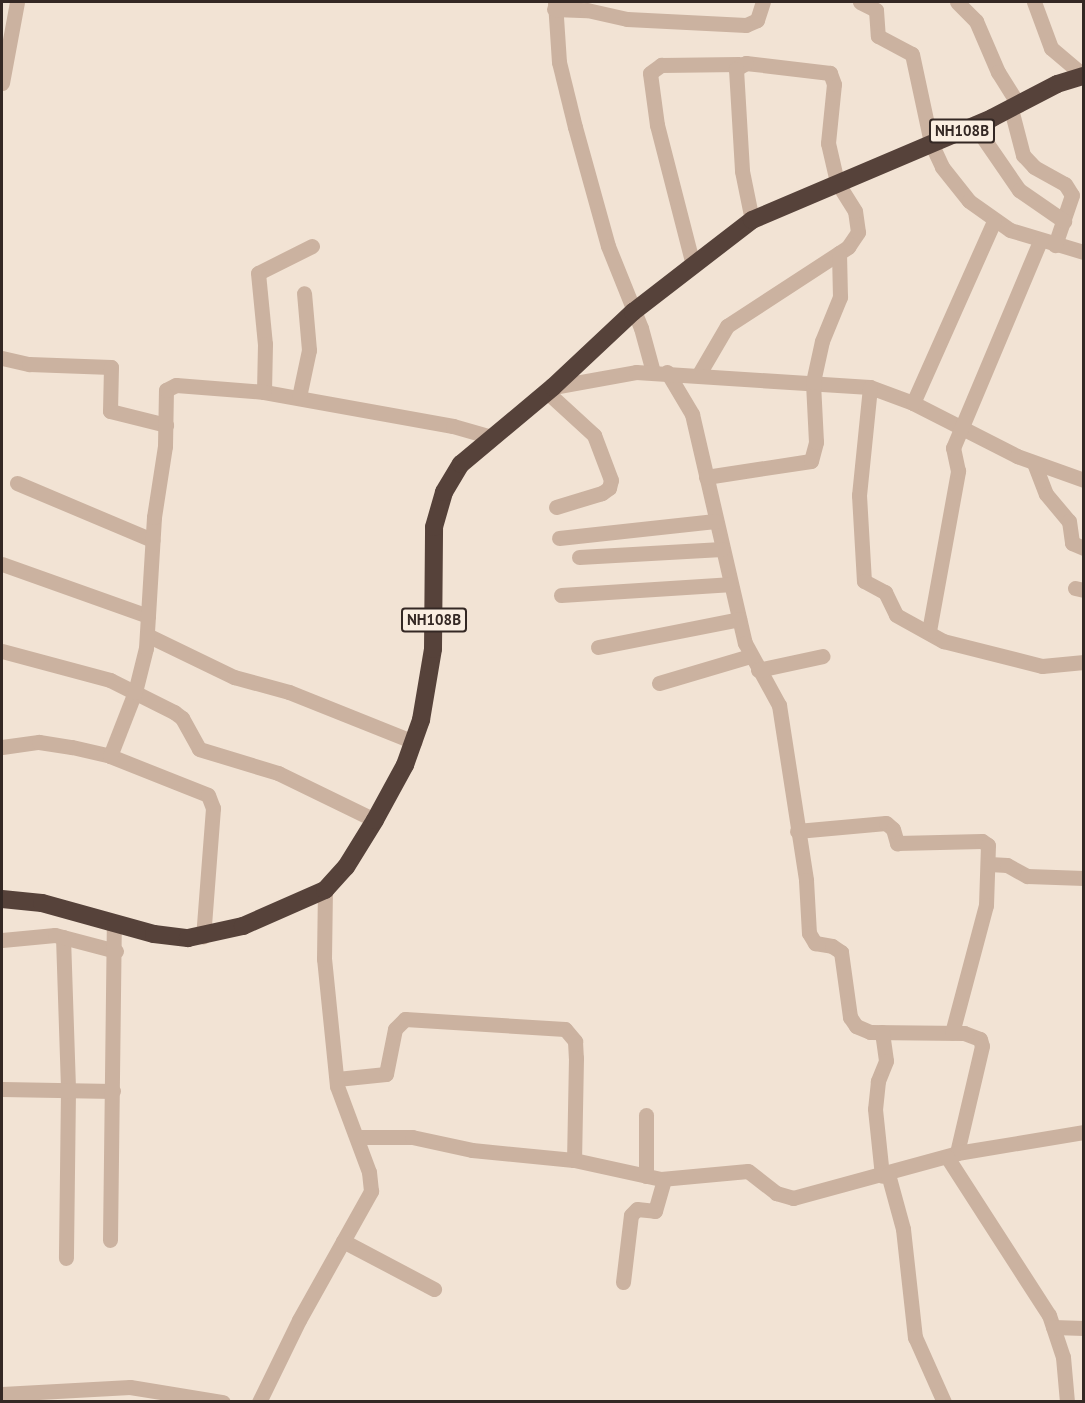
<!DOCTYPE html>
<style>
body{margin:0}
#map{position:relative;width:1085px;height:1403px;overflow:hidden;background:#f2e3d4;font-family:"PT Sans",sans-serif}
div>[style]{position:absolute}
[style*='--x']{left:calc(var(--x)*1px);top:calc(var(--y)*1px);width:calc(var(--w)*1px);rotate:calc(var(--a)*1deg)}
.minor>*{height:15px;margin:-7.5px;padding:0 7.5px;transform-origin:7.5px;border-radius:7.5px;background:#cbb2a0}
.highway>*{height:18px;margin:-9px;padding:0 9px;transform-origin:9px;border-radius:9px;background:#56423a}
span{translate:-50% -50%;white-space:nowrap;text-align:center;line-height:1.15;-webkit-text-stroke:5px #faeee1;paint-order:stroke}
.shield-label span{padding:2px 4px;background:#faeee1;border:2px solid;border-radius:4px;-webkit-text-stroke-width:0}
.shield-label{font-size:15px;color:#342824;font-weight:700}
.frame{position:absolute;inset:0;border:3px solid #342824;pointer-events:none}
</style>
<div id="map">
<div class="minor">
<i style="--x:555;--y:2;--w:60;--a:86.2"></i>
<i style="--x:559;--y:62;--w:67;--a:76.2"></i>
<i style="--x:575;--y:127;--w:123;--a:74.5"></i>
<i style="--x:608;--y:246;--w:88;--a:68.1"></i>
<i style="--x:641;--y:328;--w:46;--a:74.7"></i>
<i style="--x:860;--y:2;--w:18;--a:27"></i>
<i style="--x:876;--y:10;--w:26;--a:86"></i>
<i style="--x:878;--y:36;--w:38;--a:28"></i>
<i style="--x:912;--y:54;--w:91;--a:77.9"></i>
<i style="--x:931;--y:143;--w:26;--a:65"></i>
<i style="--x:942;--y:167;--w:43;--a:51.5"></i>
<i style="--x:969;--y:201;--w:50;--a:35.3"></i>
<i style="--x:1010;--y:230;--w:77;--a:16.6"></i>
<i style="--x:957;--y:2;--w:27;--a:45"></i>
<i style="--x:976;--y:21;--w:56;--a:66.7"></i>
<i style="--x:998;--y:72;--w:39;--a:58"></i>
<i style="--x:1034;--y:2;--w:49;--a:69.7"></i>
<i style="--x:1051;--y:48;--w:43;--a:40.3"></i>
<i style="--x:554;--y:9;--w:33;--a:2"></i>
<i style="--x:587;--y:10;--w:41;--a:12.7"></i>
<i style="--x:627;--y:19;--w:119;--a:2.9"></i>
<i style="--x:746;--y:25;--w:12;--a:-24"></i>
<i style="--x:757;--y:20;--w:19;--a:-72"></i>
<i style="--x:2;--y:83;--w:82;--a:-79.5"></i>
<i style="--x:1011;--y:109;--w:48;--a:75.4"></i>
<i style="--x:1023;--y:155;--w:16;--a:47"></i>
<i style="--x:1034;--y:167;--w:35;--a:29"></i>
<i style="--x:1065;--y:184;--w:13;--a:58"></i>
<i style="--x:1072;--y:195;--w:53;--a:108.8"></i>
<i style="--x:975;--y:126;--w:78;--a:55.5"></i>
<i style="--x:1019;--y:190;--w:55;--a:34.6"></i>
<i style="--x:312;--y:246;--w:60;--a:153.4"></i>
<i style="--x:258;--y:273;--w:71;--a:84.4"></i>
<i style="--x:265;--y:344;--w:48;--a:91.2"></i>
<i style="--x:264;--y:392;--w:192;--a:10.2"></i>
<i style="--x:453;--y:426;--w:40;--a:16"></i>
<i style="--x:693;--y:265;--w:145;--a:-104.4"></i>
<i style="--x:657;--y:125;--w:52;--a:-97.7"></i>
<i style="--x:650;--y:73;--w:14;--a:-36"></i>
<i style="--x:661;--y:65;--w:78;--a:-0.7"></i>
<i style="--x:2;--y:358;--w:28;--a:13"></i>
<i style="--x:29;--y:364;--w:82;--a:2.1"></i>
<i style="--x:111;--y:367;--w:44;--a:91.3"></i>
<i style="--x:110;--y:411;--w:58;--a:14"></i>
<i style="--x:667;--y:372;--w:49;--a:59.2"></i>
<i style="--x:692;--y:414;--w:235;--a:77"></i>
<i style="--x:745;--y:643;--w:71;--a:61.3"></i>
<i style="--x:779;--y:705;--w:177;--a:81.2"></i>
<i style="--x:806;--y:880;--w:53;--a:86.8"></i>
<i style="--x:809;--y:933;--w:12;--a:59"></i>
<i style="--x:815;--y:943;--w:17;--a:10"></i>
<i style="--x:832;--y:946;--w:11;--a:34"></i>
<i style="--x:841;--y:952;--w:66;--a:82.1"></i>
<i style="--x:850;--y:1017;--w:11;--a:56"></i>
<i style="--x:856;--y:1026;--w:15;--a:23"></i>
<i style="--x:870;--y:1032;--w:94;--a:0.6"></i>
<i style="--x:964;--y:1033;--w:17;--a:21"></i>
<i style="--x:980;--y:1039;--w:7;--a:74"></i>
<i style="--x:982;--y:1046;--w:110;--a:103.2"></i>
<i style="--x:699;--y:374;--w:56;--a:-59.7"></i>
<i style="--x:727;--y:326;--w:145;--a:-33.1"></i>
<i style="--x:848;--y:247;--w:18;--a:-56"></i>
<i style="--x:858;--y:232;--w:21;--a:-98"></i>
<i style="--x:855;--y:211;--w:34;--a:-122"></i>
<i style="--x:837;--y:182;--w:40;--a:-103"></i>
<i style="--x:828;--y:143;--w:59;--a:-84.2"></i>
<i style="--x:834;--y:84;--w:12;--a:-110"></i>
<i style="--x:830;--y:73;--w:85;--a:-173.2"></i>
<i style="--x:746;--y:63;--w:12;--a:149"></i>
<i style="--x:736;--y:69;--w:102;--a:86.6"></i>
<i style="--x:742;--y:171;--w:50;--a:78.5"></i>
<i style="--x:553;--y:387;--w:84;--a:-10.2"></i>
<i style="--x:636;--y:372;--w:234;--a:3.7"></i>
<i style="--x:870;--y:387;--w:46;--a:20.4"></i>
<i style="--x:913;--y:403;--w:117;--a:27"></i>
<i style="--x:1017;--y:456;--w:71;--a:19.7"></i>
<i style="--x:870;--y:387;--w:109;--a:95.8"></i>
<i style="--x:859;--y:495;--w:86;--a:86.7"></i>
<i style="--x:864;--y:581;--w:24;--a:28"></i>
<i style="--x:885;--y:592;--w:25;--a:64"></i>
<i style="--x:896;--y:615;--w:54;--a:29"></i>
<i style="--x:943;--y:641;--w:102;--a:14.2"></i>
<i style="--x:1042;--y:666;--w:42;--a:-5.4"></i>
<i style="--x:547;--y:392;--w:64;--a:42.5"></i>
<i style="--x:594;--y:435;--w:48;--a:69.3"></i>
<i style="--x:611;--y:480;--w:8;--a:104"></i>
<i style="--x:609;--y:488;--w:9;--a:144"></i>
<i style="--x:602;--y:493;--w:48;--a:163.1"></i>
<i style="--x:299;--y:397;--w:48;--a:-78"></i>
<i style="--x:309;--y:350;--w:57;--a:-95"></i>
<i style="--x:913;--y:403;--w:199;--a:-66"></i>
<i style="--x:1034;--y:463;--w:33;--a:69"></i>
<i style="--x:1046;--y:494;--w:35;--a:50"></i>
<i style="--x:1069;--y:521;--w:22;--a:82"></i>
<i style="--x:1072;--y:543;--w:13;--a:23"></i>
<i style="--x:706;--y:477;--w:106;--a:-8.7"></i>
<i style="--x:811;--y:461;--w:20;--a:-75"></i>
<i style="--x:816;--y:442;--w:60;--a:-92.9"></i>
<i style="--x:813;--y:382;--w:42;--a:-77.6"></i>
<i style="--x:822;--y:341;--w:48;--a:-67.8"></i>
<i style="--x:840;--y:297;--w:44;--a:-91.3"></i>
<i style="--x:17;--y:483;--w:147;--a:22.9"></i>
<i style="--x:559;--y:538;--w:157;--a:-6.2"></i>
<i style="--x:579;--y:557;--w:143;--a:-3.2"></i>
<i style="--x:2;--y:564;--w:155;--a:19.6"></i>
<i style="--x:1075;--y:588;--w:9;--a:13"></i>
<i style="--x:561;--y:595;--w:168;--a:-3.7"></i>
<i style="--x:929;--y:631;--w:163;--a:-79.7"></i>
<i style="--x:958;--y:471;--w:24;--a:-102"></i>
<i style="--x:953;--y:448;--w:225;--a:-67.2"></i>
<i style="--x:147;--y:635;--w:97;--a:25.8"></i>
<i style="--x:234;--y:677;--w:57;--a:15.3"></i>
<i style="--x:289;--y:692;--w:135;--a:21.8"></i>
<i style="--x:598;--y:647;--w:144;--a:-11.2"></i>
<i style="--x:2;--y:651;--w:112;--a:15"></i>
<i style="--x:110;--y:680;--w:72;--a:26.6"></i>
<i style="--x:174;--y:712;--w:10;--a:37"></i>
<i style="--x:182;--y:718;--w:35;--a:61"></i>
<i style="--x:199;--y:749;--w:83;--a:16.9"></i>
<i style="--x:278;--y:773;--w:108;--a:25.9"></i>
<i style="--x:758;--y:670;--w:66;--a:-12.2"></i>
<i style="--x:659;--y:683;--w:95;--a:-16.5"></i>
<i style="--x:2;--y:747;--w:37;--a:-8"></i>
<i style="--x:39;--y:742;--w:33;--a:9"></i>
<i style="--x:72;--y:747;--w:39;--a:13"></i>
<i style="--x:110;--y:756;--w:105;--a:21.7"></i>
<i style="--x:208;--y:795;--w:14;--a:69"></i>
<i style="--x:213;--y:808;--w:129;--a:94.4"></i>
<i style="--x:110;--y:756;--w:69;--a:-68.7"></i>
<i style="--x:135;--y:692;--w:45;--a:-76"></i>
<i style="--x:146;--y:648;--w:131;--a:-86.5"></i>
<i style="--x:154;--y:517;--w:72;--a:-81.2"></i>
<i style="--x:165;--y:446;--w:56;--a:-89"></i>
<i style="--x:166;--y:390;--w:11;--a:-27"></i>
<i style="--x:176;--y:385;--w:88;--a:4.5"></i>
<i style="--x:797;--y:831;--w:89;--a:-5.1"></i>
<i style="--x:886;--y:823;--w:9;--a:41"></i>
<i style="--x:893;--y:829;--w:15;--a:74"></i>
<i style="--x:897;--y:843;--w:85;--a:-1.3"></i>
<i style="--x:982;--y:841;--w:7;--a:34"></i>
<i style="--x:988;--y:845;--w:60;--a:91.9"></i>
<i style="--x:986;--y:905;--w:132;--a:104.9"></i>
<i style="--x:989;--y:864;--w:18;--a:3"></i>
<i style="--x:1007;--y:865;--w:23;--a:29"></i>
<i style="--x:1027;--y:876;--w:57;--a:2"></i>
<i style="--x:63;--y:937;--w:153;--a:88.1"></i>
<i style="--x:68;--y:1090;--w:168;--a:90.7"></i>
<i style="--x:2;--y:940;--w:53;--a:-5.4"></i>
<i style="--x:55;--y:935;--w:63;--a:14.7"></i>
<i style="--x:882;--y:1032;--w:29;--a:82"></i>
<i style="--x:886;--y:1061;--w:22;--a:112"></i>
<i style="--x:878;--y:1081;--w:28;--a:96"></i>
<i style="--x:875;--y:1109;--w:67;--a:84"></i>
<i style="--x:337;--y:1079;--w:49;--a:-5.8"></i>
<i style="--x:386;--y:1074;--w:46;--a:-78.7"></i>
<i style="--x:395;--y:1029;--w:14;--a:-45"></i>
<i style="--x:405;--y:1019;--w:160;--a:3.6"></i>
<i style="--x:565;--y:1029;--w:16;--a:50"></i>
<i style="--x:575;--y:1041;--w:17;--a:87"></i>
<i style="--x:576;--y:1058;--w:102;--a:91.1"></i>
<i style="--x:2;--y:1089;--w:111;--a:1"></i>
<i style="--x:358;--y:1137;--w:54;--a:0"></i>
<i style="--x:412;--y:1137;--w:61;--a:12.2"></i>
<i style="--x:472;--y:1150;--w:102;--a:5.6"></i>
<i style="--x:574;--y:1160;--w:89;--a:12.3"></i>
<i style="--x:661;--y:1179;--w:87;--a:-5.3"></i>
<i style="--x:748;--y:1171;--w:36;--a:38"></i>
<i style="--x:776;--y:1193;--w:18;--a:16"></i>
<i style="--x:793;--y:1198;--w:170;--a:-15.3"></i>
<i style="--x:957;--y:1153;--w:129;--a:-9.4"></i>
<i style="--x:947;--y:1157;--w:188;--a:57.2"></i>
<i style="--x:1049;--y:1315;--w:44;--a:71.6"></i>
<i style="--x:1063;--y:1357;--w:45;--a:84.9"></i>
<i style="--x:888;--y:1174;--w:57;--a:74.7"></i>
<i style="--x:903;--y:1229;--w:109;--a:83.7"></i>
<i style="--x:915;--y:1337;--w:71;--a:66"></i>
<i style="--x:646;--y:1176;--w:61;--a:-90"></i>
<i style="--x:110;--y:1240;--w:317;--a:-89.3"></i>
<i style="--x:343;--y:1241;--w:103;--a:27.8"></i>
<i style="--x:623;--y:1282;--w:67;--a:-83.2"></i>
<i style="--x:631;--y:1215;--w:8;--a:-45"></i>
<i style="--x:637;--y:1209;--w:18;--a:6"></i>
<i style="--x:655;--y:1211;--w:32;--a:-74"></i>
<i style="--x:1053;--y:1327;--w:31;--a:2"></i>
<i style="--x:2;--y:1394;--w:128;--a:-3.1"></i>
<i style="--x:130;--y:1387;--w:94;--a:9.2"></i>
<i style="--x:259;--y:1402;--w:91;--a:-64"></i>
<i style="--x:299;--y:1320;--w:148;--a:-60.8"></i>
<i style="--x:371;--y:1191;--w:19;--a:-96"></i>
<i style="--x:369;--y:1172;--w:92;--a:-110.4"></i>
<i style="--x:337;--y:1086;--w:128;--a:-95.8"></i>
<i style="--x:324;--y:959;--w:69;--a:-89.2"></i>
</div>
<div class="highway">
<i style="--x:2;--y:899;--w:40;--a:5.7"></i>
<i style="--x:42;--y:903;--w:116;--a:15.5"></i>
<i style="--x:154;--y:934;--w:34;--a:7"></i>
<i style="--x:188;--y:938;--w:56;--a:-12.3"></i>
<i style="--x:243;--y:926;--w:90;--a:-23.7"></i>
<i style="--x:325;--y:890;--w:31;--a:-48"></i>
<i style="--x:346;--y:867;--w:55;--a:-58.3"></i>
<i style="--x:375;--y:820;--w:63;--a:-61.4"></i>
<i style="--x:405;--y:765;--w:48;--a:-70.4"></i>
<i style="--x:421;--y:720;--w:72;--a:-80.4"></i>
<i style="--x:433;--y:649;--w:122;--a:-89.5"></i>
<i style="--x:434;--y:527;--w:36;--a:-74"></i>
<i style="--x:444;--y:492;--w:33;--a:-59"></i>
<i style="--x:461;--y:464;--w:120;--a:-39.9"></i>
<i style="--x:553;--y:387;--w:110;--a:-43.2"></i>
<i style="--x:633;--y:312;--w:150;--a:-37.7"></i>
<i style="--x:752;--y:220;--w:261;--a:-23"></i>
<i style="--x:992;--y:118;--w:73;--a:-27.6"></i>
<i style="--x:1057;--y:84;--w:28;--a:-17"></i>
</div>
<div class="shield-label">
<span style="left:962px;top:131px">NH108B</span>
<span style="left:434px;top:620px">NH108B</span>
</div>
<div class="frame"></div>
</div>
